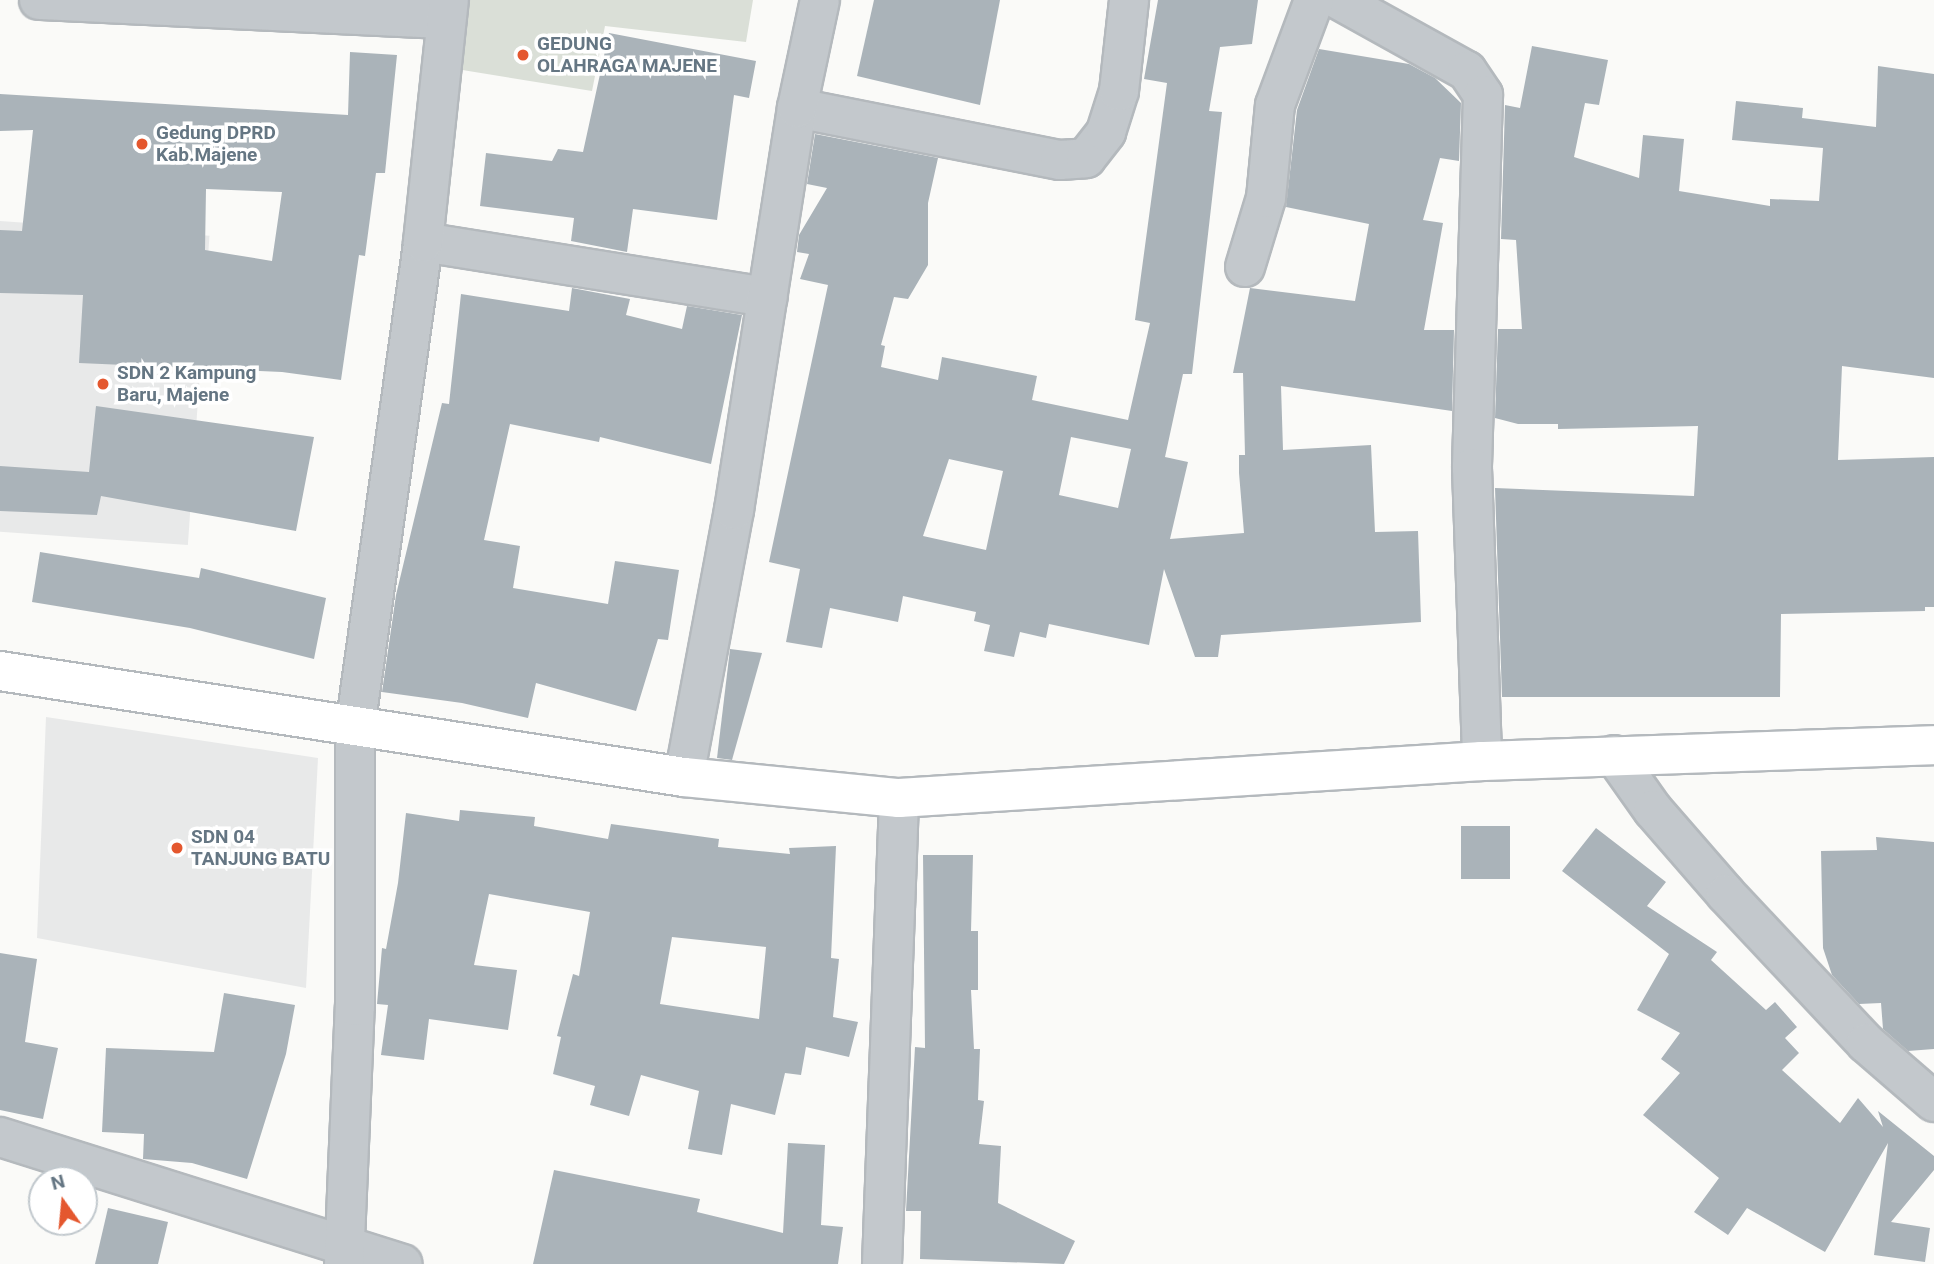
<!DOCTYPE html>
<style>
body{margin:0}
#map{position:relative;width:1934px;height:1264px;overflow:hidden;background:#fafaf8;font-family:Roboto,sans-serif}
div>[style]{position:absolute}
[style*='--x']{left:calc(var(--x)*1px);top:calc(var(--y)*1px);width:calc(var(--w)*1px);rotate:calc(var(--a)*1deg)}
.built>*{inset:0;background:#e8e9e9;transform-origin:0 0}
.green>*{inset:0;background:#dadfd7}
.building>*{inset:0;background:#aab3b9;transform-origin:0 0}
.roads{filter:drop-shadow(2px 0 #b4b9bd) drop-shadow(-2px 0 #b4b9bd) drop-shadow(0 2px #b4b9bd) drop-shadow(0 -2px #b4b9bd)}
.street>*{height:38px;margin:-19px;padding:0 19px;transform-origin:19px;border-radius:19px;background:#c3c8cc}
.highway>*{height:38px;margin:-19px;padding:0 19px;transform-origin:19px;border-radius:19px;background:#fff}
.dots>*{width:19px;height:19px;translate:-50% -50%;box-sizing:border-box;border:4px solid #fff;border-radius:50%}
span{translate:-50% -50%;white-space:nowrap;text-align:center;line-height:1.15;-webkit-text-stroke:7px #fff;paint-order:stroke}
.poi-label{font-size:19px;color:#657683;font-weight:700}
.left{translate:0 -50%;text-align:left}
.north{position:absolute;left:28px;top:1166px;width:70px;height:70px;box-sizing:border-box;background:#fff;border:2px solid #c1c8cd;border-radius:50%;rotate:345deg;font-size:19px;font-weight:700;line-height:28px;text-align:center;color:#657683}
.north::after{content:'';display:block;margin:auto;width:24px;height:32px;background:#e4572e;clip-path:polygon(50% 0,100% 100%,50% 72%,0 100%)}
</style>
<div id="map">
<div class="built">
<i style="left:0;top:221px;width:210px;height:310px;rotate:4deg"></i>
<i style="clip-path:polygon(46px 717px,318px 758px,306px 988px,37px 938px)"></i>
</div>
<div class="green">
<i style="clip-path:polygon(456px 0,753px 0,746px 42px,605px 26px,592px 91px,444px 67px)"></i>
</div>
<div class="building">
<i style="clip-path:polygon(874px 0,1000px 0,980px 105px,857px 76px)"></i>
<i style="clip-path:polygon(evenodd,1158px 0,1258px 0,1252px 44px,1220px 47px,1209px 111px,1222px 112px,1192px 374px,1183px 374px,1165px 457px,1188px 462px,1170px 539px,1244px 533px,1239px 473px,1239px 455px,1245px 455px,1243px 373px,1233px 373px,1250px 288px,1355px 301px,1369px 224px,1286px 207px,1297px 110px,1319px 49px,1409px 64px,1435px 78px,1461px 103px,1459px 161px,1440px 158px,1423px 220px,1443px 223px,1424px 330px,1454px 330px,1452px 411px,1281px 386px,1283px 450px,1371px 445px,1375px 532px,1418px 531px,1421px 622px,1221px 635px,1218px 657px,1195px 657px,1164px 569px,1149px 645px,1049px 624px,1046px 638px,1020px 632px,1014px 657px,984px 651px,990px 625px,974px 621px,976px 612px,903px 596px,898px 622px,830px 608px,822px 648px,786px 642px,800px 569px,769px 562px,828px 285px,800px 279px,809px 254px,797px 252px,799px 235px,827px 188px,807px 184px,815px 134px,938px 158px,928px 203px,928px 265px,908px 299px,894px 297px,881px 345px,885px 346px,881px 367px,938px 380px,942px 357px,1037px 376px,1032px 400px,1128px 420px,1150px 323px,1135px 320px,1167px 83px,1144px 79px,1158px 0,1071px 437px,1131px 449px,1118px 508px,1059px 495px,1071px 437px,1158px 0,949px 459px,1003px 471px,986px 550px,923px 536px,949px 459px)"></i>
<i style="clip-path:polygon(609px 33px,756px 61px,749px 98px,734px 95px,717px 220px,633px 209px,627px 252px,571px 241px,574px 218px,480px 206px,486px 153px,552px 161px,558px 149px,583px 152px)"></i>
<i style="clip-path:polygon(1532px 46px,1608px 60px,1599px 105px,1585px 103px,1574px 157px,1639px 178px,1643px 135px,1684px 139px,1679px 191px,1770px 206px,1770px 199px,1819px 201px,1823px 148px,1732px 140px,1736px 101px,1803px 108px,1802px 118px,1876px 127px,1878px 66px,1934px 74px,1934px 378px,1842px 366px,1838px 460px,1934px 457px,1934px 607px,1925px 607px,1925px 611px,1781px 614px,1780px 697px,1502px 697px,1495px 488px,1694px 496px,1698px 426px,1558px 429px,1558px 424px,1518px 424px,1495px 418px,1498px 329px,1522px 329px,1516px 240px,1501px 239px,1505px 105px,1520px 108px)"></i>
<i style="clip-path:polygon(evenodd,350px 52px,397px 55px,385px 173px,376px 173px,365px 256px,359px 255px,341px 380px,282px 372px,79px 363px,83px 295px,0 293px,0 230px,22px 231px,33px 130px,0 131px,0 94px,348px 115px,350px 52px,206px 189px,282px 192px,272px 261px,205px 250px,206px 189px)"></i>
<i style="clip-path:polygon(572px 288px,630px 299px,626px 315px,682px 329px,687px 306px,742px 315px,711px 464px,600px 437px,599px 442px,510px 424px,484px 540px,520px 546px,513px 588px,608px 604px,615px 561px,679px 570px,668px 640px,658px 639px,636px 711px,536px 683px,528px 718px,462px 703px,382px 692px,396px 595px,442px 403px,449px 404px,461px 294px,569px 311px)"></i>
<i style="clip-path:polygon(96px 406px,314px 437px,296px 531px,101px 496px,97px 515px,0 511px,0 466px,89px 472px)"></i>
<i style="clip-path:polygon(40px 552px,199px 578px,201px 568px,326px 598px,314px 659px,190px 628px,32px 602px)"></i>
<i style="clip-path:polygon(730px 649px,762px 653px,732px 760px,717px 758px)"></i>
<i style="clip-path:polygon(evenodd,460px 810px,535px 817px,534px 826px,608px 839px,611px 824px,719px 839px,718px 847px,790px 854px,789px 848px,836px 846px,831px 958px,839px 959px,833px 1017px,858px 1022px,849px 1057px,806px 1047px,801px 1075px,785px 1073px,775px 1115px,731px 1104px,722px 1155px,688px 1149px,699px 1091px,641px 1075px,629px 1116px,590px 1105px,595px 1086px,553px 1074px,561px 1037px,557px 1036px,573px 974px,579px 976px,590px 912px,489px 894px,474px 965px,517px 970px,508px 1030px,429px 1019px,424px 1060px,381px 1055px,388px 1005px,377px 1004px,382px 948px,386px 949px,398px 883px,406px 813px,459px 821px,460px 810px,672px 937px,766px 947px,759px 1019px,660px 1004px,672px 937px)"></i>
<i style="left:1461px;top:826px;width:49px;height:53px"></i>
<i style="clip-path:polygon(1596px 828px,1666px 882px,1647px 906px,1717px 952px,1711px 960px,1766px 1010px,1775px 1002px,1797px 1027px,1785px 1038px,1799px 1053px,1782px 1070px,1840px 1123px,1858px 1098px,1883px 1127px,1878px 1111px,1934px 1156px,1934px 1170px,1891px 1222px,1930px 1228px,1925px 1262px,1874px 1255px,1888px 1143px,1825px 1252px,1747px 1208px,1728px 1235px,1694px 1212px,1719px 1178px,1643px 1115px,1680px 1073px,1661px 1059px,1680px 1033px,1637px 1010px,1669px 954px,1562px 871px)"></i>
<i style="clip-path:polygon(1876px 837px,1934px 842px,1934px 1049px,1908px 1051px,1883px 1029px,1881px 1003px,1859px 1004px,1832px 975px,1823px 948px,1821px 851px,1877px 850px)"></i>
<i style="clip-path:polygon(923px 855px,973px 855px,971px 931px,978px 931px,978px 990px,971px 990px,974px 1049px,980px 1049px,978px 1100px,984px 1101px,979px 1144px,1001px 1146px,998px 1203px,1075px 1241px,1064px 1264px,920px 1259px,921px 1211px,906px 1211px,915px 1047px,925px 1048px)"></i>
<i style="clip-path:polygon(0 953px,37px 959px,25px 1042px,58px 1048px,43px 1119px,0 1110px)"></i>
<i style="clip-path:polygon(224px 993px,295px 1005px,286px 1054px,247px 1179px,192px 1163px,143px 1159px,144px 1134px,102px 1132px,106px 1048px,214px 1052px)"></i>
<i style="clip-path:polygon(788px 1143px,825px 1145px,821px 1225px,843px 1227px,838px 1264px,533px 1264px,554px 1170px,700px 1199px,697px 1212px,783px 1233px)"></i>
<i style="clip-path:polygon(108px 1208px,168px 1222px,158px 1264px,95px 1264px)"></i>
</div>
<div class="roads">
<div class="street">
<i style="--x:39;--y:0;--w:406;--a:2.7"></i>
<i style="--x:1339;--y:0;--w:146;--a:29"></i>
<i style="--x:1467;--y:71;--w:29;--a:56"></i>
<i style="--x:1483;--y:95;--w:373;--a:91.7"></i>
<i style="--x:1472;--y:468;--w:293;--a:88"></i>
<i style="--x:797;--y:108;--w:268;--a:11.2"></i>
<i style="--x:1060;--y:160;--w:26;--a:-4"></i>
<i style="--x:1086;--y:158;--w:33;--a:-52"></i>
<i style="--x:1106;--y:132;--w:43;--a:-72.4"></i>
<i style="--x:1119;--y:91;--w:92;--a:-83.7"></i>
<i style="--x:423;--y:242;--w:349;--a:9.1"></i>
<i style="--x:1245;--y:267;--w:72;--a:-73.1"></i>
<i style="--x:1266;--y:198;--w:93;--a:-84.5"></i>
<i style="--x:1275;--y:105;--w:112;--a:-69.6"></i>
<i style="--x:1614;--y:755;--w:67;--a:54.7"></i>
<i style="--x:1653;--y:810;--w:111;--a:49"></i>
<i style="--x:1726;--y:894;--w:204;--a:46.8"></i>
<i style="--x:1866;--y:1043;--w:90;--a:40.9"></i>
<i style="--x:684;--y:777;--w:272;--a:-79.4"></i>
<i style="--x:734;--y:510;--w:407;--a:-81.1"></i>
<i style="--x:797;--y:108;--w:110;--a:-78"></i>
<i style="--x:0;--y:1137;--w:422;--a:17.5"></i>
<i style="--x:344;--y:1264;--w:258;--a:-87.6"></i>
<i style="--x:355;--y:1006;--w:278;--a:-90"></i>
<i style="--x:355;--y:728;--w:491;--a:-82"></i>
<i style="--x:423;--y:242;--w:243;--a:-83.9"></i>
<i style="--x:882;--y:1264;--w:466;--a:-87.9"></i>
</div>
<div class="highway">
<i style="--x:0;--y:671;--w:692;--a:8.81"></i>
<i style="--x:684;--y:777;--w:216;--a:5.6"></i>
<i style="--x:899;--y:798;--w:584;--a:-3.63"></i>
<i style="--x:1482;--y:761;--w:452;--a:-2"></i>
</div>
</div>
<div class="dots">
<i style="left:523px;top:55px;background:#e4572e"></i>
<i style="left:142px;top:144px;background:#e4572e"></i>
<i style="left:103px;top:384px;background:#e4572e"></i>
<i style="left:177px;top:848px;background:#e4572e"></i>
</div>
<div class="poi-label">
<span class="left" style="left:537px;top:55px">GEDUNG<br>OLAHRAGA MAJENE</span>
<span class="left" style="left:156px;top:144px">Gedung DPRD<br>Kab.Majene</span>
<span class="left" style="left:117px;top:384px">SDN 2 Kampung<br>Baru, Majene</span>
<span class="left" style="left:191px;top:848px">SDN 04<br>TANJUNG BATU</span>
</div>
<div class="north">N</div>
</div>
